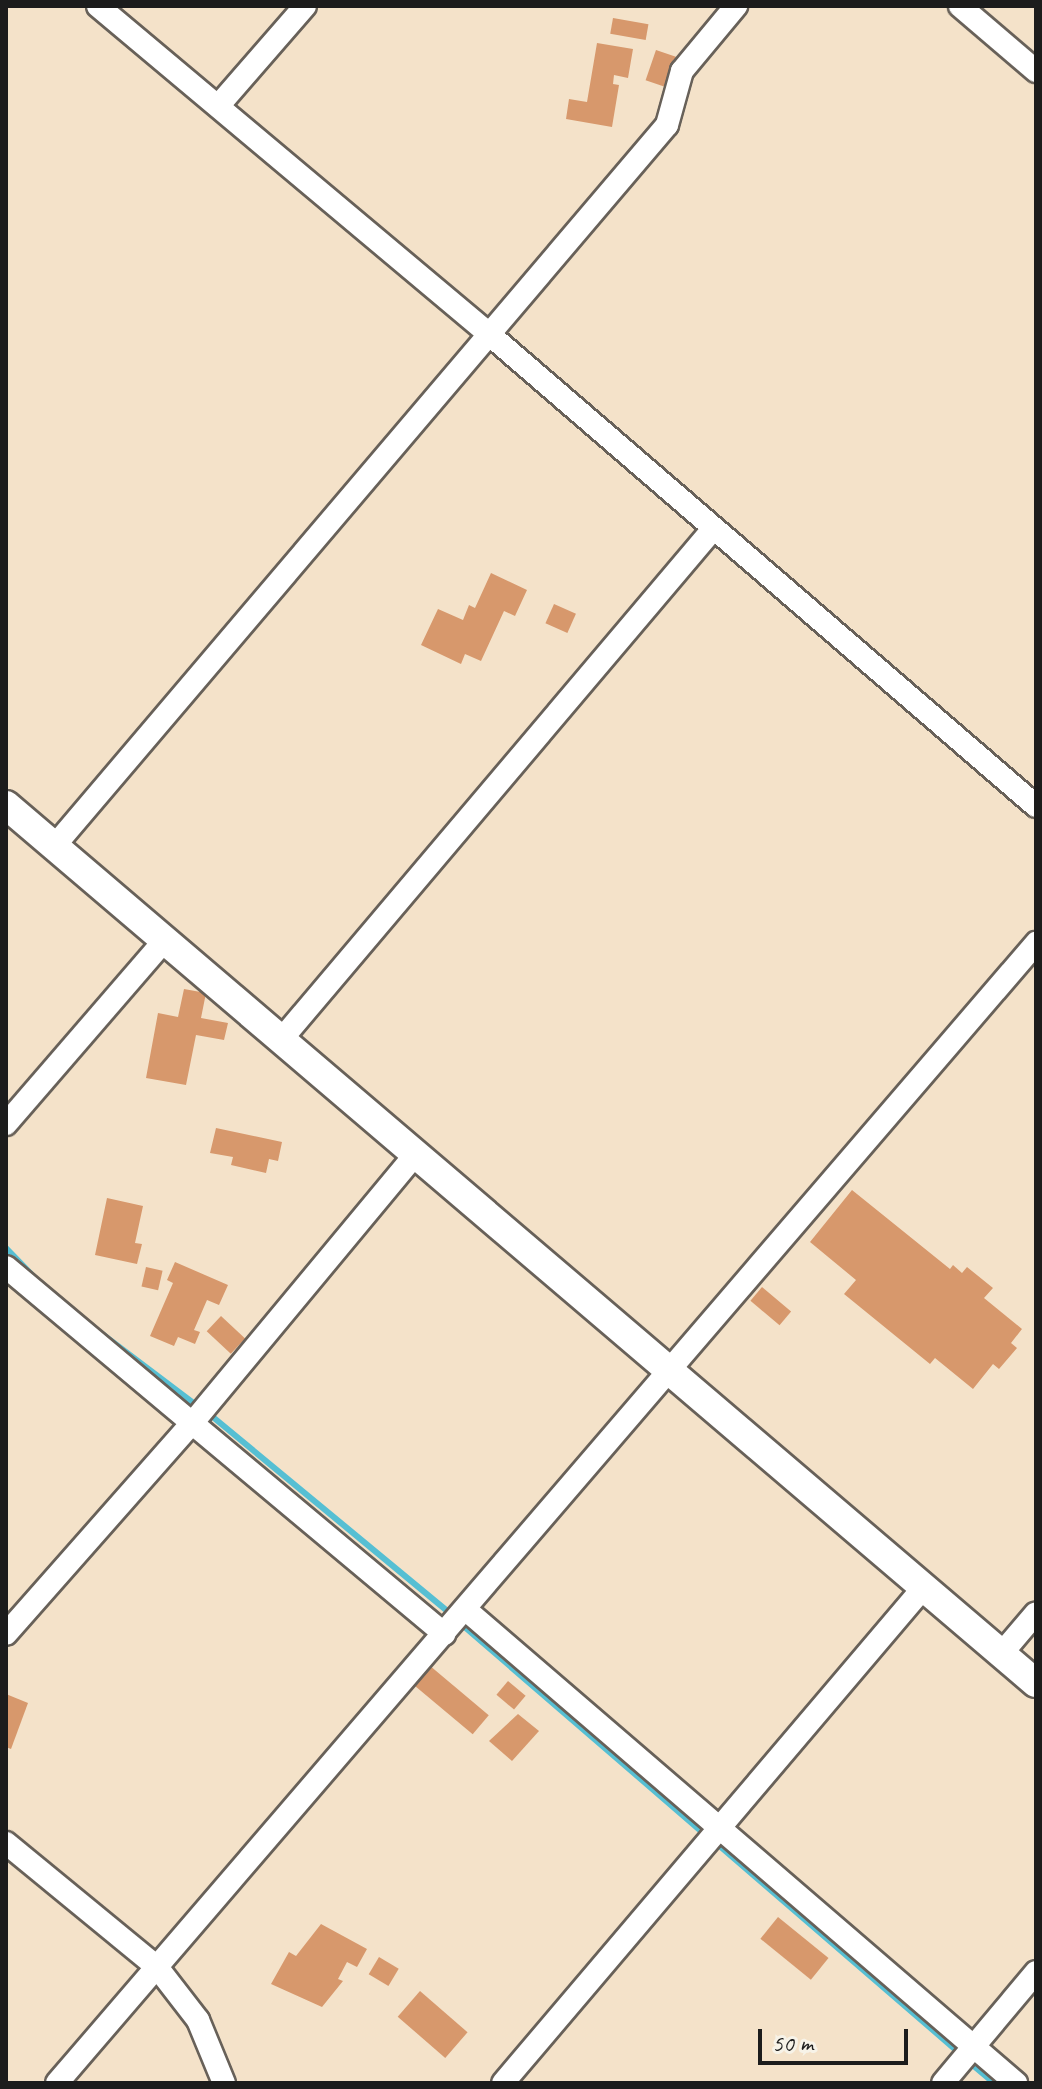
<!DOCTYPE html>
<style>
body{margin:0}
#map{position:relative;width:1042px;height:2089px;overflow:hidden;background:#f4e2c9;font-family:Caveat,sans-serif}
div>[style]{position:absolute}
[style*='--x']{left:calc(var(--x)*1px);top:calc(var(--y)*1px);width:calc(var(--w)*1px);rotate:calc(var(--a)*1deg)}
.stream>*{height:6px;margin:-3px;padding:0 3px;transform-origin:3px;border-radius:3px;background:#56bfd3}
.building>*{inset:0;background:#d7986c;transform-origin:0 0}
.roads{filter:drop-shadow(2px 0 #686159) drop-shadow(-2px 0 #686159) drop-shadow(0 2px #686159) drop-shadow(0 -2px #686159)}
.minor>*{height:22px;margin:-11px;padding:0 11px;transform-origin:11px;border-radius:11px;background:#fff}
.tertiary>*{height:28px;margin:-14px;padding:0 14px;transform-origin:14px;border-radius:14px;background:#fff}
span{translate:-50% -50%;white-space:nowrap;text-align:center;line-height:1.15;-webkit-text-stroke:7px #f7f3e8;paint-order:stroke}
.frame{position:absolute;inset:0;border:8px solid #1c1c1c;pointer-events:none}
.scale{position:absolute;left:758px;top:2029px;width:150px;height:36px;box-sizing:border-box;border:4px solid #1c1c1c;border-top:0;padding-left:10px;font-size:24px;line-height:28px;white-space:nowrap;color:#1c1c1c;-webkit-text-stroke:6px #f7f3e8;paint-order:stroke}
</style>
<div id="map">
<div class="stream">
<i style="--x:6;--y:1248;--w:42;--a:46"></i>
<i style="--x:102;--y:1334;--w:121;--a:37"></i>
<i style="--x:208;--y:1413;--w:317;--a:39.6"></i>
<i style="--x:460;--y:1623;--w:325;--a:40.8"></i>
<i style="--x:715;--y:1842;--w:325;--a:40.8"></i>
<i style="--x:969;--y:2062;--w:33;--a:40"></i>
</div>
<div class="building">
<i style="left:613px;top:18px;width:36px;height:16px;rotate:10deg"></i>
<i style="clip-path:polygon(597px 43px,633px 49px,628px 78px,614px 75px,613px 84px,619px 85px,612px 127px,566px 119px,569px 99px,587px 102px)"></i>
<i style="left:656px;top:50px;width:21px;height:32px;rotate:19deg"></i>
<i style="clip-path:polygon(491px 573px,527px 590px,515px 616px,504px 611px,481px 661px,465px 654px,461px 664px,421px 645px,438px 609px,463px 620px,469px 605px,475px 608px)"></i>
<i style="left:554px;top:604px;width:24px;height:21px;rotate:24deg"></i>
<i style="clip-path:polygon(184px 989px,206px 993px,201px 1018px,228px 1023px,224px 1040px,196px 1035px,186px 1085px,146px 1078px,158px 1013px,178px 1017px)"></i>
<i style="clip-path:polygon(216px 1128px,282px 1142px,278px 1161px,269px 1159px,266px 1173px,231px 1165px,233px 1157px,210px 1153px)"></i>
<i style="clip-path:polygon(852px 1190px,950px 1269px,953px 1265px,962px 1273px,967px 1267px,993px 1288px,984px 1298px,1022px 1329px,1011px 1343px,1017px 1348px,999px 1369px,993px 1364px,973px 1389px,935px 1358px,930px 1364px,844px 1294px,856px 1280px,810px 1242px)"></i>
<i style="clip-path:polygon(107px 1198px,143px 1206px,135px 1243px,142px 1244px,137px 1264px,95px 1255px)"></i>
<i style="clip-path:polygon(175px 1262px,228px 1285px,219px 1305px,207px 1300px,194px 1330px,200px 1332px,195px 1344px,178px 1337px,174px 1346px,150px 1336px,173px 1283px,167px 1280px)"></i>
<i style="left:146px;top:1267px;width:17px;height:20px;rotate:13deg"></i>
<i style="left:762px;top:1287px;width:38px;height:18px;rotate:40deg"></i>
<i style="left:221px;top:1316px;width:33px;height:21px;rotate:43deg"></i>
<i style="left:429px;top:1665px;width:78px;height:25px;rotate:40deg"></i>
<i style="left:508px;top:1681px;width:23px;height:18px;rotate:40deg"></i>
<i style="clip-path:polygon(6px 1694px,28px 1703px,11px 1749px,6px 1747px)"></i>
<i style="clip-path:polygon(518px 1714px,539px 1731px,512px 1761px,489px 1741px)"></i>
<i style="left:778px;top:1917px;width:65px;height:28px;rotate:39deg"></i>
<i style="clip-path:polygon(321px 1924px,367px 1949px,357px 1967px,347px 1962px,338px 1979px,343px 1981px,322px 2007px,271px 1984px,289px 1952px,296px 1956px)"></i>
<i style="left:379px;top:1957px;width:23px;height:20px;rotate:31deg"></i>
<i style="left:420px;top:1991px;width:63px;height:34px;rotate:41deg"></i>
</div>
<div class="roads">
<div class="minor">
<i style="--x:98;--y:6;--w:510;--a:39.99"></i>
<i style="--x:489;--y:334;--w:722;--a:40.79"></i>
<i style="--x:960;--y:6;--w:100;--a:40.5"></i>
<i style="--x:219;--y:105;--w:131;--a:-49"></i>
<i style="--x:51;--y:843;--w:6;--a:0"></i>
<i style="--x:57;--y:843;--w:942;--a:-49.65"></i>
<i style="--x:667;--y:125;--w:56;--a:-74.5"></i>
<i style="--x:682;--y:71;--w:85;--a:-50.3"></i>
<i style="--x:280;--y:1041;--w:671;--a:-49.78"></i>
<i style="--x:6;--y:1124;--w:242;--a:-49.2"></i>
<i style="--x:414;--y:1156;--w:347;--a:129.7"></i>
<i style="--x:192;--y:1423;--w:329;--a:39.9"></i>
<i style="--x:6;--y:1267;--w:243;--a:40"></i>
<i style="--x:192;--y:1423;--w:281;--a:131.4"></i>
<i style="--x:465;--y:1609;--w:727;--a:40.7"></i>
<i style="--x:1002;--y:1653;--w:52;--a:-49.6"></i>
<i style="--x:6;--y:1843;--w:195;--a:39.4"></i>
<i style="--x:157;--y:1967;--w:67;--a:52.3"></i>
<i style="--x:198;--y:2020;--w:68;--a:67.6"></i>
<i style="--x:57;--y:2083;--w:1503;--a:-49.34"></i>
<i style="--x:503;--y:2083;--w:651;--a:-49.68"></i>
<i style="--x:943;--y:2083;--w:145;--a:-50"></i>
</div>
<div class="tertiary">
<i style="--x:6;--y:805;--w:1353;--a:40.45"></i>
</div>
</div>
<div class="frame"></div>
<div class="scale">50 m</div>
</div>
